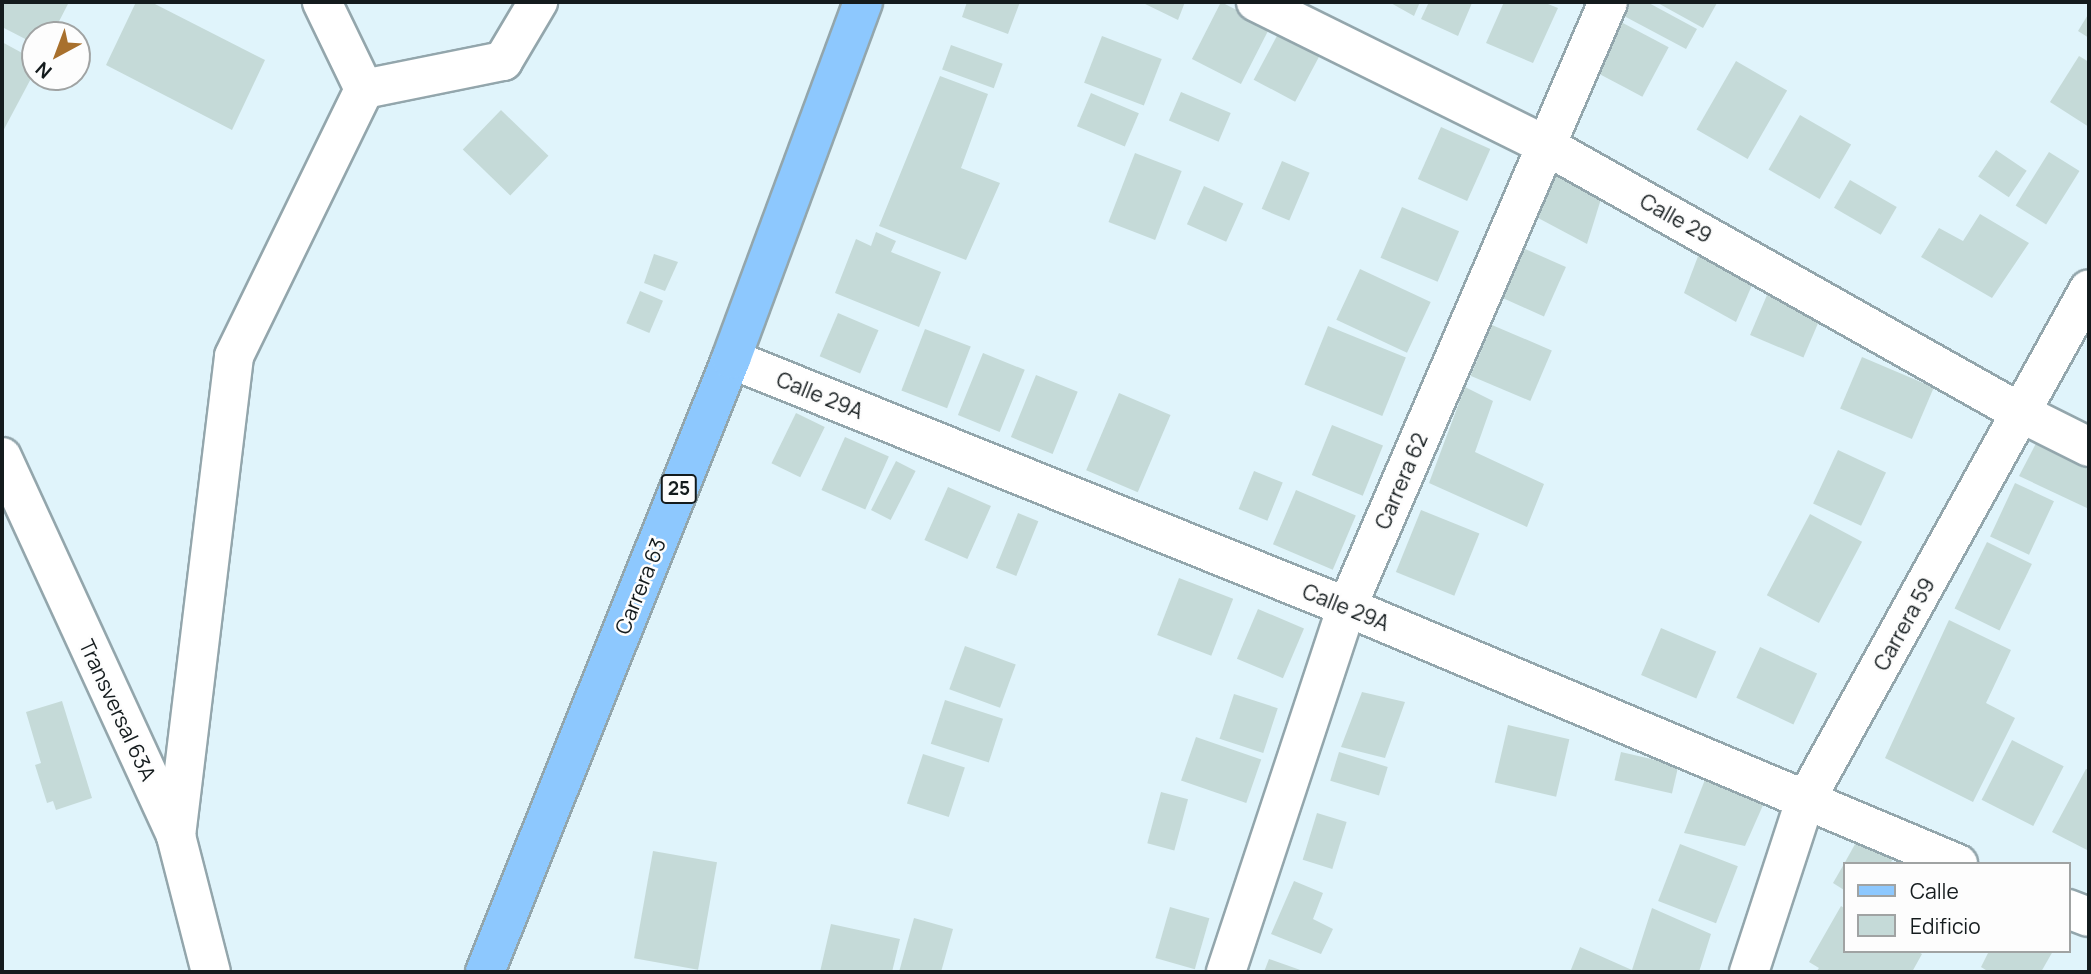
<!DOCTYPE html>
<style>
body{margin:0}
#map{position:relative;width:2091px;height:974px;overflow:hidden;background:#e0f4fb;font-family:Manrope,sans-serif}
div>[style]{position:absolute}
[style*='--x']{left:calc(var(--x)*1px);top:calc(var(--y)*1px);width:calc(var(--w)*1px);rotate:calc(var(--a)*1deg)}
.building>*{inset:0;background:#c5dad8;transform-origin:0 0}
.roads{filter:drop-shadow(2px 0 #93a6ac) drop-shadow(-2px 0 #93a6ac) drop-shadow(0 2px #93a6ac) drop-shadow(0 -2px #93a6ac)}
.minor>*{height:38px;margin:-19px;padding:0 19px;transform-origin:19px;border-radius:19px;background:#fff}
.primary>*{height:38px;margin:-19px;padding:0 19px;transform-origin:19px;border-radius:19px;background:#8dc8fe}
span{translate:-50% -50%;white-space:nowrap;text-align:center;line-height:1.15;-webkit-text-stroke:5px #fdfdfd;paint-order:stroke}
.shield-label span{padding:2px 5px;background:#fdfdfd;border:2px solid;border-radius:5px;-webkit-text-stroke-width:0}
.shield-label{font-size:19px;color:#141b1d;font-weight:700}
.street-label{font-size:21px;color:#141b1d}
.frame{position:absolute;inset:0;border:4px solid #141b1d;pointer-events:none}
.legend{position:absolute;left:1843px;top:862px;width:228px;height:91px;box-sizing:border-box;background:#fdfdfd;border:2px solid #a0a3a3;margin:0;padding:9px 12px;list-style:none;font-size:21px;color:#141b1d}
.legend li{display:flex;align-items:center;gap:14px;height:35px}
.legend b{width:35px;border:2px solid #a0a3a3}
.north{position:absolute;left:21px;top:21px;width:70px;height:70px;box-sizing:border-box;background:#fdfdfd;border:2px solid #a0a3a3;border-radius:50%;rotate:221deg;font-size:19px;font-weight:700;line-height:28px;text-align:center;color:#141b1d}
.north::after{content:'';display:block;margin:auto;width:24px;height:32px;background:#a8702d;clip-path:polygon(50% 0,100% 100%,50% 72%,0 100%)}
</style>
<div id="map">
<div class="building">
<i style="clip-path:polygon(2px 2px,69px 2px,52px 35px,35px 35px,35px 44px,2px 27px)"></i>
<i style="clip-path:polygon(136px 2px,151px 2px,265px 60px,232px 130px,106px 65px)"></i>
<i style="clip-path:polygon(967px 2px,1020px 2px,1008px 34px,962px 17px)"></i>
<i style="clip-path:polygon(1141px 2px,1185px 2px,1178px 20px)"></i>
<i style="left:1221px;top:2px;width:55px;height:64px;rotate:27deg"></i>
<i style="clip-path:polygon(1389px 2px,1420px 2px,1414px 16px)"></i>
<i style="clip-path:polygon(1429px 2px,1472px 3px,1458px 36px,1421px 19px)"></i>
<i style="clip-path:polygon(1504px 2px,1543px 2px,1558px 8px,1533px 63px,1486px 43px)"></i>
<i style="clip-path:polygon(1631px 2px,1647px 2px,1697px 29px,1686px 49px,1624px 16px)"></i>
<i style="clip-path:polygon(1656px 2px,1714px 2px,1717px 3px,1703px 28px)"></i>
<i style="clip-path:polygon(2089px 13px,2089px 38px,2078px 31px)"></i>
<i style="left:1621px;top:22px;width:54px;height:56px;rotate:28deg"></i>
<i style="left:1279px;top:32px;width:47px;height:54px;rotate:28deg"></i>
<i style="left:1102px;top:36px;width:64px;height:50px;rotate:21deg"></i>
<i style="clip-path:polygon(2px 42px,35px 60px,35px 71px,2px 133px)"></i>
<i style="left:951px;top:45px;width:55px;height:26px;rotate:20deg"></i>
<i style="clip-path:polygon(2079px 56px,2089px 62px,2089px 127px,2050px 102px)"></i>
<i style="left:1736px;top:61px;width:59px;height:79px;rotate:30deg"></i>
<i style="clip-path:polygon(940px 76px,988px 94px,961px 168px,1000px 183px,966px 260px,879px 226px)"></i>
<i style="left:1181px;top:92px;width:54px;height:31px;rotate:23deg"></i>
<i style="left:1091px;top:93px;width:52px;height:36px;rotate:23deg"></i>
<i style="left:501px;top:110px;width:66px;height:55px;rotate:44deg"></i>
<i style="left:1800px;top:115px;width:59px;height:63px;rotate:30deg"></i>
<i style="left:1441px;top:127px;width:54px;height:57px;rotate:24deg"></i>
<i style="clip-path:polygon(1547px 150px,1606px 183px,1587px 244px,1525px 211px)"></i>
<i style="left:1996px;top:150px;width:37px;height:32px;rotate:34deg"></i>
<i style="left:2049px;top:152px;width:36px;height:63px;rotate:32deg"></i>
<i style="left:1135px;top:153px;width:50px;height:74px;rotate:21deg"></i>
<i style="left:1282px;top:161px;width:30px;height:52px;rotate:23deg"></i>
<i style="left:1850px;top:180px;width:54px;height:32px;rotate:30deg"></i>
<i style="left:1204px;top:186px;width:43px;height:42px;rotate:24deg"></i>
<i style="left:1402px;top:207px;width:62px;height:55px;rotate:23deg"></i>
<i style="clip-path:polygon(1980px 214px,2029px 243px,1992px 298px,1921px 257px,1939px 228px,1963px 241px)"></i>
<i style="clip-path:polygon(876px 232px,896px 241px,891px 252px,941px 272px,919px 327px,835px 293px,856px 239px,871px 246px)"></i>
<i style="clip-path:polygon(1705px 238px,1759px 269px,1736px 322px,1684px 293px)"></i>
<i style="left:1523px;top:248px;width:47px;height:54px;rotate:24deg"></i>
<i style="clip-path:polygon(654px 254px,678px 262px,665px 291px,644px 283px)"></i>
<i style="left:1360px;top:269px;width:78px;height:56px;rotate:25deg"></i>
<i style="left:1770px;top:288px;width:58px;height:51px;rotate:23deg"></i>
<i style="left:640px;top:291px;width:25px;height:35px;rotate:23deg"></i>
<i style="left:838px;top:313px;width:44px;height:47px;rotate:23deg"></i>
<i style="left:1492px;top:325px;width:65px;height:55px;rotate:23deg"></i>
<i style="left:1328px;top:326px;width:84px;height:63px;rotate:22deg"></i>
<i style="left:925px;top:329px;width:49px;height:66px;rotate:21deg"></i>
<i style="left:983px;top:353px;width:45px;height:67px;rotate:22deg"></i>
<i style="left:1862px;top:357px;width:78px;height:56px;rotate:23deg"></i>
<i style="left:1036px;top:375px;width:45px;height:67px;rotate:22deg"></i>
<i style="clip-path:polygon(1465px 387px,1493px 401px,1475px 452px,1544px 484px,1527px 527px,1429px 483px)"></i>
<i style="left:1119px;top:393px;width:56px;height:84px;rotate:23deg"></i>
<i style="left:796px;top:413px;width:32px;height:56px;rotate:26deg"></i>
<i style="left:1332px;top:425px;width:55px;height:54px;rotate:22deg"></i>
<i style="clip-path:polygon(2045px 426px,2089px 450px,2089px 509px,2019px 476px)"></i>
<i style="left:845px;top:437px;width:48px;height:58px;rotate:24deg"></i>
<i style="left:1838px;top:450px;width:53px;height:59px;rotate:25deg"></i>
<i style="left:896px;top:461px;width:22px;height:55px;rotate:27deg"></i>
<i style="left:1254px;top:471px;width:31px;height:41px;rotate:22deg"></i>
<i style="left:2015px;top:483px;width:43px;height:59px;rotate:25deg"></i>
<i style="left:948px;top:487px;width:47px;height:58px;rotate:24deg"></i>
<i style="left:1296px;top:490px;width:65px;height:59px;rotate:23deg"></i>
<i style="left:1421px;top:510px;width:63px;height:67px;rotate:22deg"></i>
<i style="left:1018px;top:513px;width:22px;height:59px;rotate:22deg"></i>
<i style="left:1810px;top:514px;width:59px;height:92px;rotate:28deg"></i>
<i style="left:1987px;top:542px;width:50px;height:74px;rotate:26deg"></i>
<i style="left:1179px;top:578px;width:58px;height:61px;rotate:21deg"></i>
<i style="left:1258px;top:609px;width:50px;height:54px;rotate:23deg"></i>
<i style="clip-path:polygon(1949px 620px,2011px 650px,1986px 703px,2015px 718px,1973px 802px,1885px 758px)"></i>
<i style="left:1661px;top:628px;width:60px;height:51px;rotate:23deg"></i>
<i style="left:965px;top:646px;width:54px;height:46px;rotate:20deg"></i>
<i style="left:1760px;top:647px;width:63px;height:56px;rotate:25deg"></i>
<i style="clip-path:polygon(1362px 692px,1405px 702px,1385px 758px,1341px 747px)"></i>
<i style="left:1234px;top:694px;width:46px;height:47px;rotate:18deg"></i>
<i style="left:945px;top:700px;width:61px;height:46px;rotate:18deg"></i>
<i style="clip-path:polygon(62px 701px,92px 798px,56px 810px,53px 801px,47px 803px,35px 765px,41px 763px,26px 712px)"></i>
<i style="left:1508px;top:725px;width:63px;height:59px;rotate:13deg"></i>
<i style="left:1196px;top:737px;width:69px;height:46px;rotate:19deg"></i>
<i style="left:2012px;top:740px;width:58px;height:67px;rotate:27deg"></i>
<i style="left:1339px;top:752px;width:51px;height:30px;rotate:17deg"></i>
<i style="left:1621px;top:752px;width:59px;height:29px;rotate:13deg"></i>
<i style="left:923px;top:754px;width:44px;height:52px;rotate:18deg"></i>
<i style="clip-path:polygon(2086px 769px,2089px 770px,2089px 851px,2052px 832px)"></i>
<i style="clip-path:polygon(1708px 772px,1771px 787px,1745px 846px,1684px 833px)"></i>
<i style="left:1161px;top:792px;width:28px;height:53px;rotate:15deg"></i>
<i style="left:1317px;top:813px;width:31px;height:49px;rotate:17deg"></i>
<i style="clip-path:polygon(1864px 828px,1898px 850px,1890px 864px,1844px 864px)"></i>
<i style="left:1680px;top:844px;width:62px;height:61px;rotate:21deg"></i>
<i style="left:653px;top:851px;width:65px;height:109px;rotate:10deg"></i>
<i style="clip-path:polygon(1844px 864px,1844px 890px,1833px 883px)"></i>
<i style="clip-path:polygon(1294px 881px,1323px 893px,1313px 919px,1333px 929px,1321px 954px,1271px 934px)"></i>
<i style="clip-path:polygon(1841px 906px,1844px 908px,1844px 951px,1917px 951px,1922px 954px,1912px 972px,1816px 972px,1819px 968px,1809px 962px)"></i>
<i style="left:1170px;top:907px;width:41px;height:53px;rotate:16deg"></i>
<i style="clip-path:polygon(1652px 908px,1711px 934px,1699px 972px,1570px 972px,1580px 947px,1632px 970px)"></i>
<i style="clip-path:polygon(914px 918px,953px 929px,941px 972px,899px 972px)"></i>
<i style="clip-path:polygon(831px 924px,900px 939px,892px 972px,820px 972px)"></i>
<i style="clip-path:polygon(1989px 951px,2053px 951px,2041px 972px,1989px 972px,1981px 967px)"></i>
<i style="clip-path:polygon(1269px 959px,1306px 972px,1264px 972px)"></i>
</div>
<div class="roads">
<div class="minor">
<i style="--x:1256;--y:2;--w:320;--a:26.3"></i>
<i style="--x:1543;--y:144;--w:548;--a:29.37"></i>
<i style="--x:2021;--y:413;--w:76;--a:26.6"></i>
<i style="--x:364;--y:89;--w:142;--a:-11.4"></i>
<i style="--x:503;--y:61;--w:69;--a:-59.3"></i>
<i style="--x:731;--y:359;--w:664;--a:21.93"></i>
<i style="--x:1347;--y:607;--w:663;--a:22.81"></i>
<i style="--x:2;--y:457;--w:417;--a:65.3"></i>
<i style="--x:176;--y:836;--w:140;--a:75.6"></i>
<i style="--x:176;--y:836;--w:483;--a:-83.1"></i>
<i style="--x:234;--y:356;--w:297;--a:-64"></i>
<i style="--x:364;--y:89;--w:97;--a:-115.8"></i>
<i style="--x:2068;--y:909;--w:22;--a:21"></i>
<i style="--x:1226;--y:972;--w:385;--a:-71.7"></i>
<i style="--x:1347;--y:607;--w:659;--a:-66.66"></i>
<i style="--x:1749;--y:972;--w:180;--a:-71.9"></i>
<i style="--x:1805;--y:801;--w:585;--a:-60.98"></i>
</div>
<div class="primary">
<i style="--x:485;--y:972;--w:661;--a:-68.13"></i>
<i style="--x:731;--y:359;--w:381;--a:-69.7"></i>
</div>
</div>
<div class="shield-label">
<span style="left:679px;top:489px">25</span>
</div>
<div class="street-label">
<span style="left:1676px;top:218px;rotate:29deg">Calle 29</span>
<span style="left:820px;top:395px;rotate:22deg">Calle 29A</span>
<span style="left:1401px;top:481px;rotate:-67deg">Carrera 62</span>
<span style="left:640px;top:586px;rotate:-68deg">Carrera 63</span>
<span style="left:1346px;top:607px;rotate:22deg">Calle 29A</span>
<span style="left:1904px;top:624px;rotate:-61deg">Carrera 59</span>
<span style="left:118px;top:710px;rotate:65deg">Transversal 63A</span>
</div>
<div class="frame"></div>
<ul class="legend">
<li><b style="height:9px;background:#8dc8fe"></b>Calle</li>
<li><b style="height:19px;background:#c5dad8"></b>Edificio</li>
</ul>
<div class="north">N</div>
</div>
